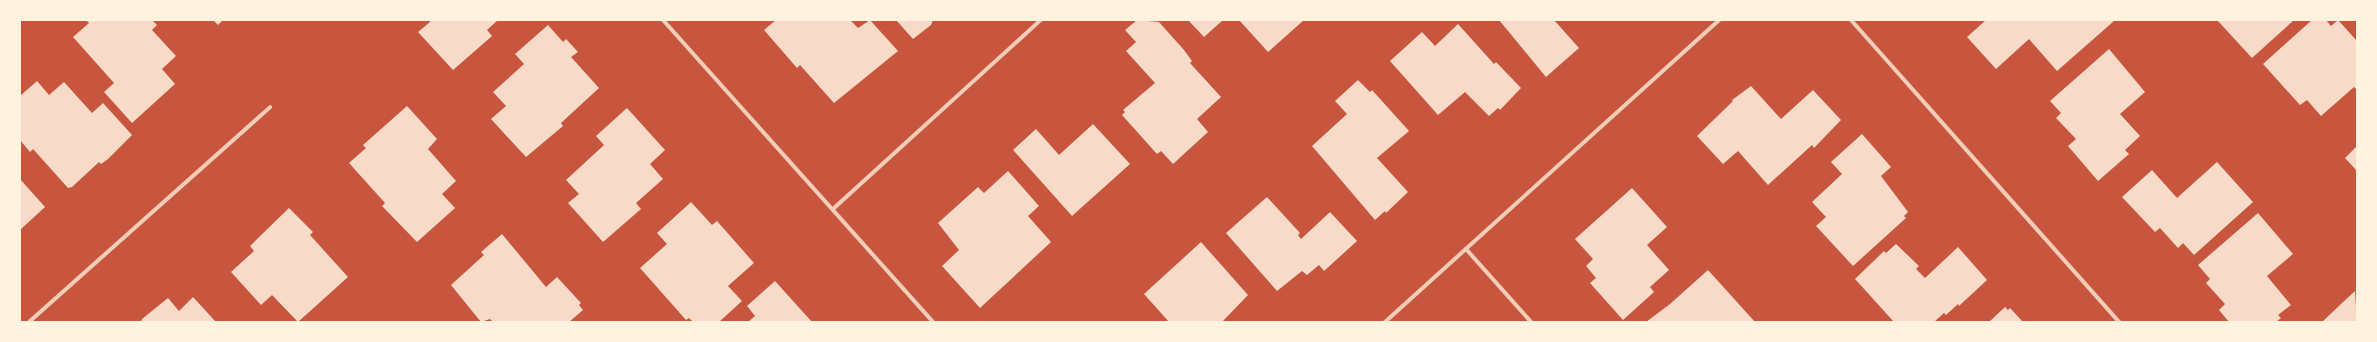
<!DOCTYPE html>
<style>
body{margin:0}
#map{position:relative;width:2377px;height:342px;overflow:hidden;background:#c8553d;font-family:"Varela Round",sans-serif}
div>[style]{position:absolute}
[style*='--x']{left:calc(var(--x)*1px);top:calc(var(--y)*1px);width:calc(var(--w)*1px);rotate:calc(var(--a)*1deg)}
.building>*{inset:0;background:#f7dbc8}
.minor>*{height:4px;margin:-2px;padding:0 2px;transform-origin:2px;border-radius:2px;background:#f1ccb7}
span{translate:-50% -50%;white-space:nowrap;text-align:center;line-height:1.15;-webkit-text-stroke:4px #fff3e0;paint-order:stroke}
.frame{position:absolute;inset:0;border:21px solid #fff3e0;pointer-events:none}
</style>
<div id="map">
<div class="building">
<i style="clip-path:polygon(86px 20px,152px 20px,157px 25px,152px 30px,176px 56px,162px 69px,175px 84px,132px 123px,104px 92px,114px 83px,73px 37px,89px 23px)"></i>
<i style="clip-path:polygon(213px 20px,223px 20px,218px 25px)"></i>
<i style="clip-path:polygon(429px 20px,498px 20px,487px 30px,492px 36px,453px 70px,418px 32px,430px 22px)"></i>
<i style="clip-path:polygon(776px 20px,850px 20px,858px 28px,870px 20px,898px 51px,834px 103px,800px 65px,797px 68px,764px 30px)"></i>
<i style="clip-path:polygon(896px 20px,933px 20px,931px 25px,913px 39px)"></i>
<i style="clip-path:polygon(1137px 20px,1159px 22px,1184px 50px,1192px 61px,1190px 63px,1221px 97px,1197px 119px,1208px 132px,1173px 164px,1161px 151px,1157px 154px,1122px 115px,1125px 112px,1123px 110px,1155px 83px,1126px 51px,1136px 42px,1125px 30px)"></i>
<i style="clip-path:polygon(1188px 20px,1223px 20px,1204px 37px)"></i>
<i style="clip-path:polygon(1239px 20px,1304px 20px,1268px 52px)"></i>
<i style="clip-path:polygon(1499px 20px,1554px 20px,1579px 48px,1546px 77px)"></i>
<i style="clip-path:polygon(1986px 20px,2113px 20px,2114px 21px,2057px 71px,2029px 39px,1996px 69px,1967px 37px)"></i>
<i style="clip-path:polygon(2217px 20px,2294px 20px,2252px 58px)"></i>
<i style="clip-path:polygon(2312px 20px,2326px 20px,2331px 26px,2338px 20px,2357px 41px,2357px 90px,2354px 87px,2321px 116px,2307px 100px,2300px 105px,2263px 64px)"></i>
<i style="clip-path:polygon(1458px 24px,1494px 64px,1496px 62px,1521px 88px,1500px 110px,1498px 108px,1489px 116px,1465px 92px,1438px 115px,1390px 61px,1422px 32px,1435px 46px)"></i>
<i style="clip-path:polygon(548px 25px,563px 42px,566px 39px,578px 52px,571px 57px,599px 88px,561px 123px,563px 126px,526px 157px,491px 119px,506px 106px,493px 92px,524px 64px,515px 54px)"></i>
<i style="clip-path:polygon(2109px 49px,2145px 92px,2120px 114px,2140px 136px,2125px 150px,2129px 154px,2098px 181px,2068px 146px,2076px 139px,2056px 118px,2061px 113px,2050px 101px)"></i>
<i style="clip-path:polygon(1358px 80px,1370px 92px,1372px 90px,1409px 131px,1377px 158px,1408px 192px,1386px 213px,1385px 211px,1375px 220px,1312px 146px,1347px 114px,1335px 101px)"></i>
<i style="clip-path:polygon(37px 81px,49px 95px,64px 82px,92px 113px,103px 103px,132px 135px,108px 159px,101px 164px,99px 162px,72px 187px,68px 188px,33px 149px,30px 152px,20px 140px,20px 96px)"></i>
<i style="clip-path:polygon(1751px 86px,1781px 119px,1813px 90px,1841px 120px,1814px 148px,1812px 145px,1768px 185px,1738px 151px,1723px 164px,1697px 136px,1733px 101px,1732px 100px)"></i>
<i style="clip-path:polygon(407px 106px,437px 139px,428px 149px,456px 181px,442px 194px,455px 208px,417px 242px,382px 206px,385px 203px,349px 163px,366px 148px,363px 145px)"></i>
<i style="clip-path:polygon(627px 108px,665px 150px,650px 164px,663px 179px,636px 203px,641px 209px,603px 242px,568px 203px,579px 194px,566px 180px,604px 145px,596px 136px)"></i>
<i style="clip-path:polygon(1093px 124px,1130px 164px,1072px 216px,1013px 150px,1036px 129px,1059px 155px)"></i>
<i style="clip-path:polygon(1862px 134px,1891px 167px,1881px 176px,1908px 212px,1904px 216px,1906px 218px,1853px 266px,1816px 226px,1826px 217px,1812px 202px,1842px 174px,1831px 162px)"></i>
<i style="clip-path:polygon(2357px 146px,2357px 171px,2345px 158px)"></i>
<i style="clip-path:polygon(2217px 162px,2253px 202px,2194px 255px,2183px 243px,2178px 248px,2160px 228px,2155px 232px,2122px 197px,2152px 170px,2177px 198px)"></i>
<i style="clip-path:polygon(1008px 171px,1039px 206px,1028px 216px,1051px 242px,980px 308px,942px 266px,959px 250px,938px 223px,978px 187px,984px 193px)"></i>
<i style="clip-path:polygon(20px 179px,45px 207px,20px 230px)"></i>
<i style="clip-path:polygon(1632px 188px,1667px 227px,1647px 245px,1669px 270px,1650px 287px,1654px 292px,1623px 320px,1590px 283px,1596px 278px,1586px 266px,1593px 259px,1575px 239px)"></i>
<i style="clip-path:polygon(1267px 197px,1300px 233px,1298px 235px,1301px 239px,1330px 212px,1357px 241px,1324px 271px,1319px 265px,1307px 275px,1302px 271px,1277px 291px,1226px 233px)"></i>
<i style="clip-path:polygon(691px 202px,712px 225px,717px 221px,754px 263px,728px 286px,742px 301px,719px 322px,693px 322px,689px 318px,686px 320px,640px 268px,667px 244px,657px 233px)"></i>
<i style="clip-path:polygon(289px 208px,313px 232px,310px 235px,348px 277px,298px 322px,272px 295px,261px 305px,231px 272px,254px 251px,250px 246px)"></i>
<i style="clip-path:polygon(2258px 213px,2293px 254px,2267px 276px,2291px 305px,2278px 315px,2281px 318px,2276px 322px,2229px 322px,2219px 310px,2225px 304px,2206px 283px,2210px 279px,2198px 265px)"></i>
<i style="clip-path:polygon(502px 234px,546px 287px,557px 277px,581px 303px,579px 305px,583px 310px,569px 322px,493px 322px,490px 319px,481px 322px,451px 285px,484px 255px,481px 252px)"></i>
<i style="clip-path:polygon(1201px 242px,1248px 295px,1222px 322px,1169px 322px,1144px 294px)"></i>
<i style="clip-path:polygon(1896px 244px,1919px 266px,1916px 269px,1925px 278px,1958px 247px,1987px 280px,1959px 306px,1958px 304px,1946px 315px,1944px 313px,1934px 322px,1894px 322px,1855px 279px,1884px 251px,1886px 253px)"></i>
<i style="clip-path:polygon(1708px 270px,1755px 322px,1646px 322px,1670px 304px)"></i>
<i style="clip-path:polygon(775px 281px,812px 322px,748px 322px,755px 316px,747px 306px)"></i>
<i style="clip-path:polygon(2355px 291px,2357px 322px,2322px 322px,2341px 304px)"></i>
<i style="clip-path:polygon(193px 297px,216px 322px,141px 322px,142px 319px,168px 298px,179px 311px)"></i>
<i style="clip-path:polygon(2005px 307px,2008px 310px,2010px 308px,2023px 322px,1989px 322px)"></i>
</div>
<div class="minor">
<i style="--x:663;--y:20;--w:405;--a:48.2"></i>
<i style="--x:1851;--y:20;--w:404;--a:48.4"></i>
<i style="--x:833;--y:209;--w:281;--a:-42.3"></i>
<i style="--x:1466;--y:249;--w:98;--a:48.3"></i>
<i style="--x:29;--y:322;--w:323;--a:-41.7"></i>
<i style="--x:1385;--y:322;--w:450;--a:-42.1"></i>
</div>
<div class="frame"></div>
</div>
